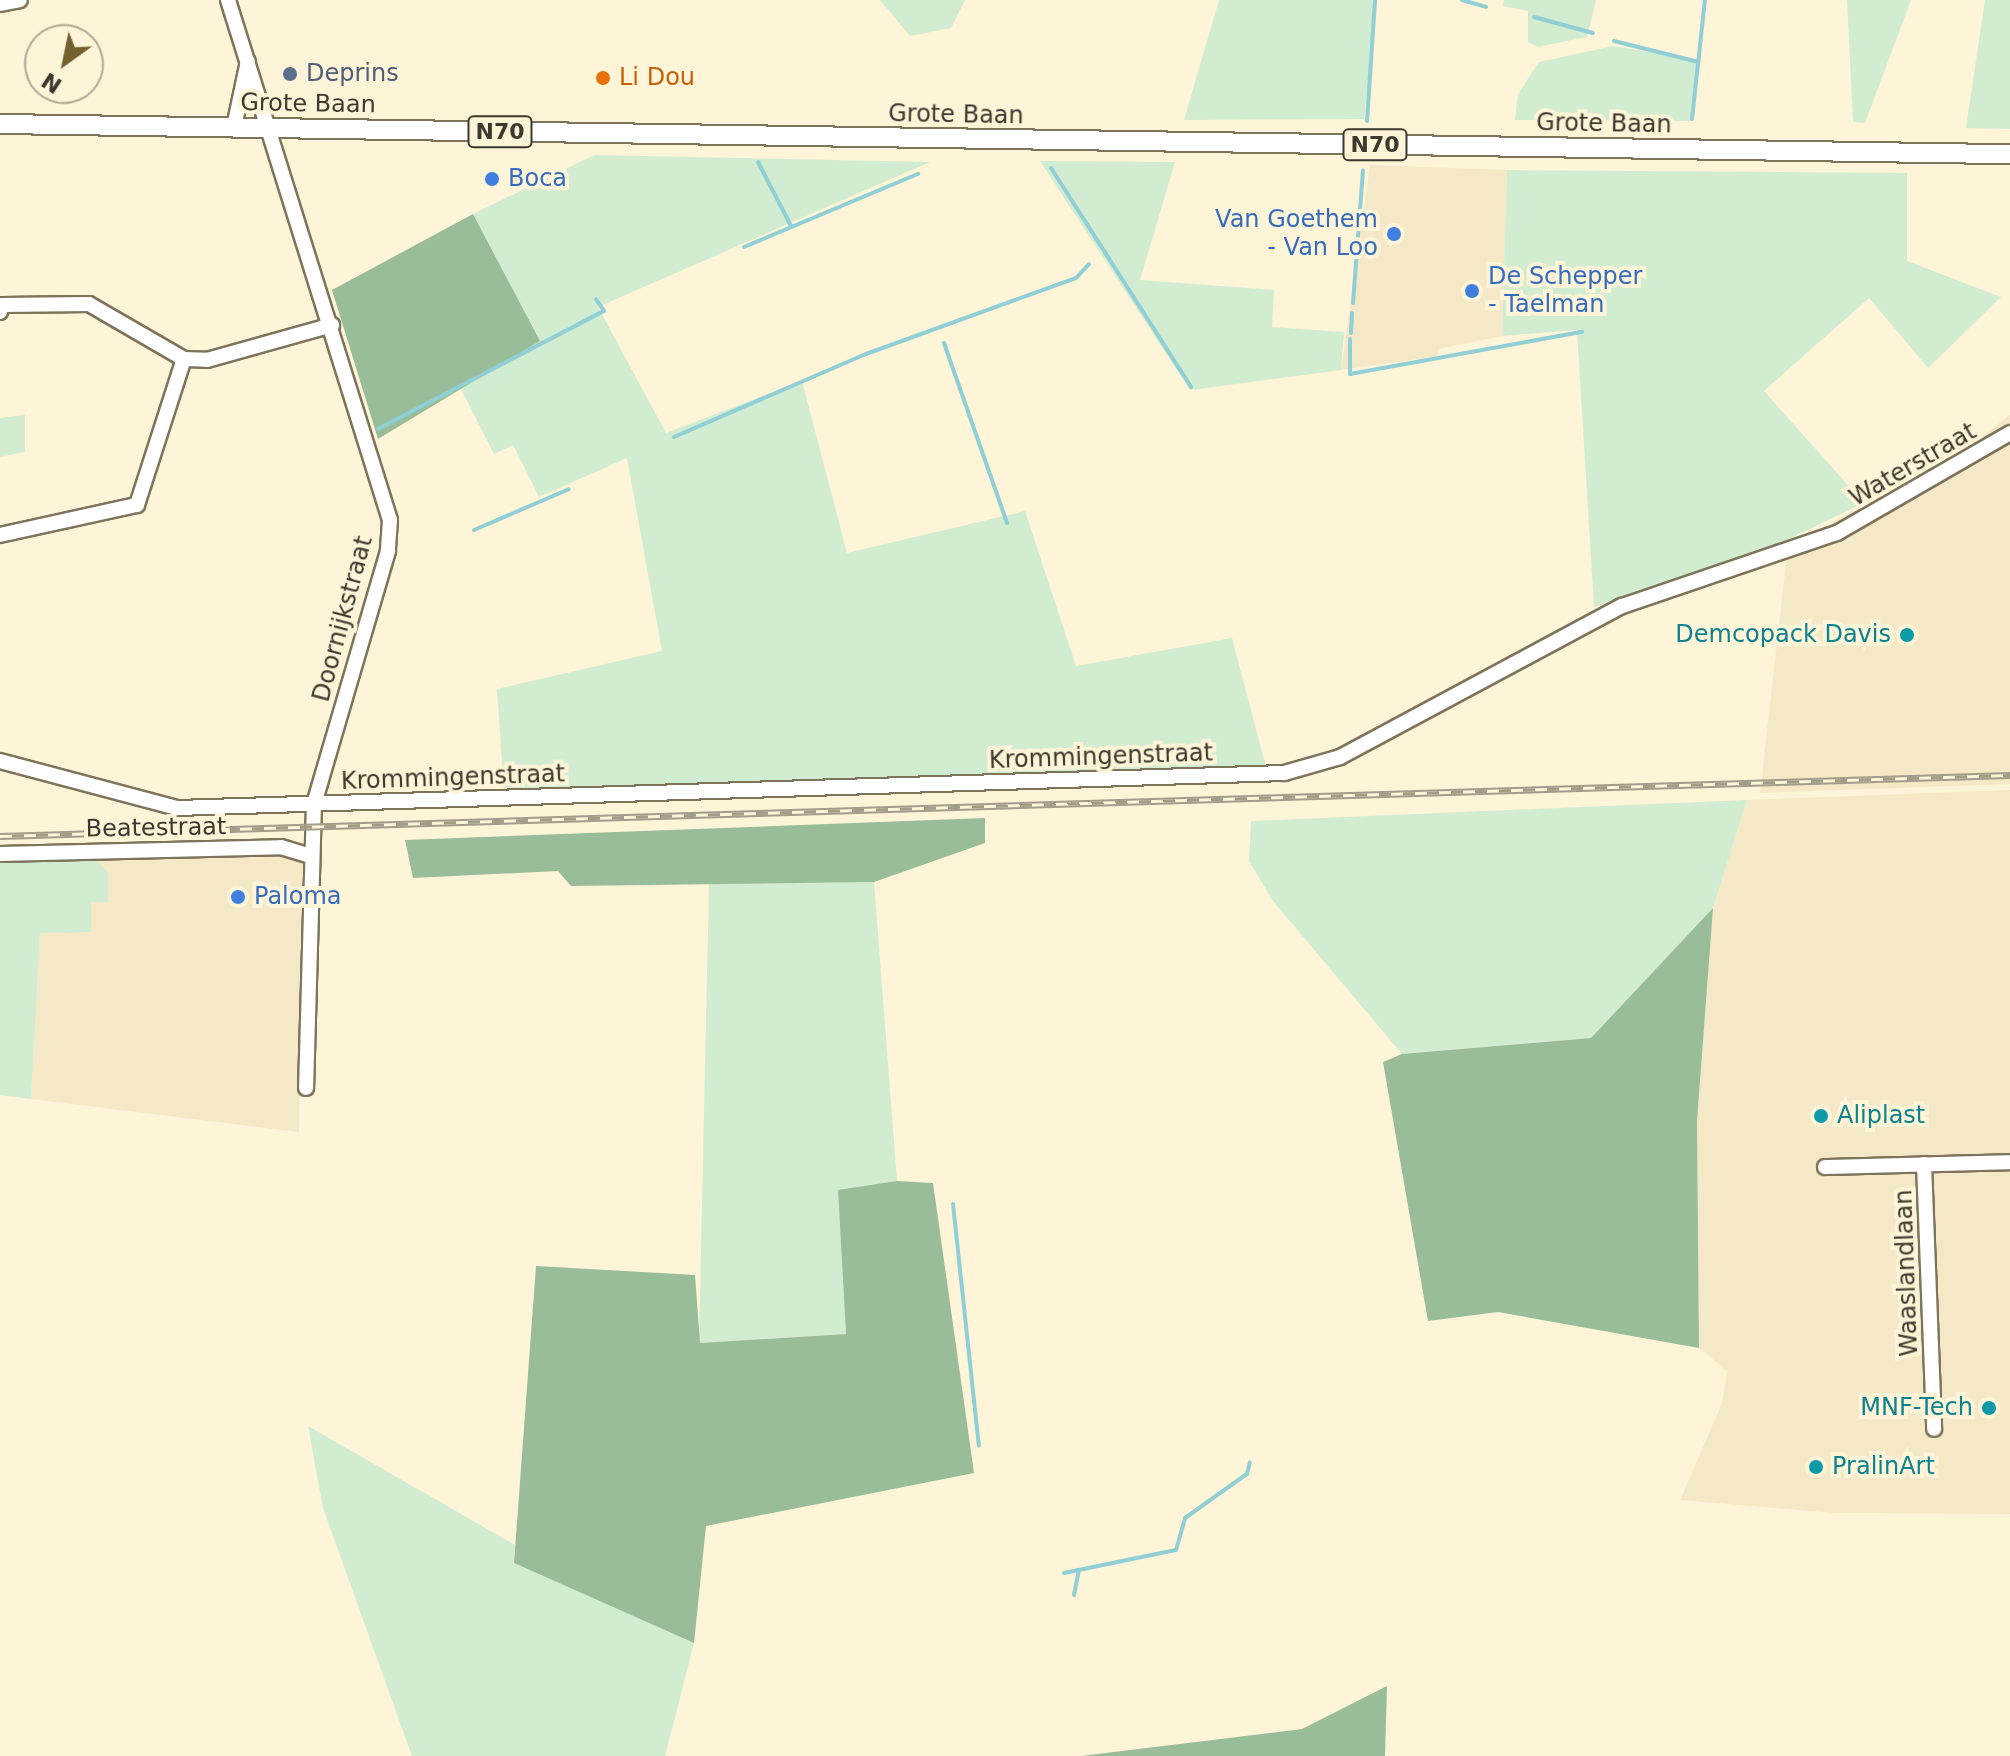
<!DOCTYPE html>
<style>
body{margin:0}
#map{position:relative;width:2010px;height:1756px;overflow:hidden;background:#fef4d8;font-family:"DejaVu Sans",sans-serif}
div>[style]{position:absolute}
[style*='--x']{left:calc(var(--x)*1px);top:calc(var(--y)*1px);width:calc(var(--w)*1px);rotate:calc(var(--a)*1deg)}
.built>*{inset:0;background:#f5e8c6}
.green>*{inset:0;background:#d1ecd0}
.forest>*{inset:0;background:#98bd98}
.stream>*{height:4px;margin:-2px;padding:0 2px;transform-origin:2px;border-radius:2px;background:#8fcfd5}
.roads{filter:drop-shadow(2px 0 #7d745b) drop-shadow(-2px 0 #7d745b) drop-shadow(0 2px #7d745b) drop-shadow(0 -2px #7d745b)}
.minor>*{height:14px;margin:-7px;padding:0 7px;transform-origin:7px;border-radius:7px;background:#fff}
.major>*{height:18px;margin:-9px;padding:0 9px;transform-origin:9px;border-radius:9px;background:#fff}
.rail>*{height:7px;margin-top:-3.5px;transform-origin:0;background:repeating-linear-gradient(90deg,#fef4d8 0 12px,#a39c88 0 24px);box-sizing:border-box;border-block:2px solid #a39c88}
.dots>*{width:22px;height:22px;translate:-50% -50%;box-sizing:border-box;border:4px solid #fef4d8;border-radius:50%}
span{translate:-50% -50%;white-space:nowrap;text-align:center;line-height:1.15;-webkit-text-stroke:8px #fef4d8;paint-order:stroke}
.shield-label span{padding:2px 6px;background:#fef4d8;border:2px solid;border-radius:6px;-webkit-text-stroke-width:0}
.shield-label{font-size:22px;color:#3d392e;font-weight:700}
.service-label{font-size:24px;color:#4e5e75}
.left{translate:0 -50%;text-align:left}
.food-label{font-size:24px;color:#c56008}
.street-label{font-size:24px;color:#3d392e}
.shop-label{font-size:24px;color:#366cbe}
.right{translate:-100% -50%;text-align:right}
.culture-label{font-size:24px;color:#0d838f}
.north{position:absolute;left:24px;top:24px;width:80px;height:80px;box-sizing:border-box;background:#fef4d8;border:2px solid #b1a994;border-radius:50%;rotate:213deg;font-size:22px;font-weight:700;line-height:32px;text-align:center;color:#3d392e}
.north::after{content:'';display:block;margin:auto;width:28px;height:36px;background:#73602f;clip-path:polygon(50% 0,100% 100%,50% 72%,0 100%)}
</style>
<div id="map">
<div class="built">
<i style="clip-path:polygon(1370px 165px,1507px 170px,1502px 336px,1438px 349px,1438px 356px,1341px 370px)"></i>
<i style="clip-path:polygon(2010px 415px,2010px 784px,1760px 793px,1788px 546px,1956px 456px)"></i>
<i style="clip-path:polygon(2010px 790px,2010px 1514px,1834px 1513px,1680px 1500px,1722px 1403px,1727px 1371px,1699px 1348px,1697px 1121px,1713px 908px,1747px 800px)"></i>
<i style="clip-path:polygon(303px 854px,299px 1132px,31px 1099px,40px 932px,91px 902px,108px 902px,93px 857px)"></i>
</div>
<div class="green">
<i style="clip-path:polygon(880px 0,965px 0,951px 28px,910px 36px)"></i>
<i style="clip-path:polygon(1219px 0,1377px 0,1364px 119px,1184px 120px)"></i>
<i style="clip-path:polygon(1504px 0,1596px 0,1587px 37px,1538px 47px,1528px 42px,1528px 11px,1503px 6px)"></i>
<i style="clip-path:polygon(1847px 0,1911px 0,1865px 123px,1853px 122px)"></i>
<i style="clip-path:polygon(1985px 0,2010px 0,2010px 129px,1966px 128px)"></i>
<i style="clip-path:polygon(1613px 46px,1697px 60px,1693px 121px,1515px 120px,1518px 94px,1539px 62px)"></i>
<i style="clip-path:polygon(594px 155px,930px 162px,598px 307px,666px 433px,802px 381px,847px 553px,1025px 511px,1076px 666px,1232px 638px,1266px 767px,504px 793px,497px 689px,662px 651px,627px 458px,539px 497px,513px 445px,494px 454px,460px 387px,540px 341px,473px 214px)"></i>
<i style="clip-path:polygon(1040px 161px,1175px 162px,1140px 280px,1274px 290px,1272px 327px,1344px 332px,1341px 370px,1190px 390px)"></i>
<i style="clip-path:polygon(1507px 170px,1907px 173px,1907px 261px,2001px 297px,1928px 368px,1869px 298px,1764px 391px,1864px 503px,1774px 546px,1594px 607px,1577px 330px,1502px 336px)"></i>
<i style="clip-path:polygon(25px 415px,25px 452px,0 457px,0 418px)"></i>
<i style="clip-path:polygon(1747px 800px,1713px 908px,1591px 1038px,1402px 1054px,1273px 901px,1249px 861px,1251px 821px)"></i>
<i style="clip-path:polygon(93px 857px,108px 873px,108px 902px,91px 902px,91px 932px,40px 933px,31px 1099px,0 1095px,0 859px)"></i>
<i style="clip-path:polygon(874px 882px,897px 1181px,838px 1191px,846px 1334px,699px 1343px,709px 884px)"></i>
<i style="clip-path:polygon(308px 1426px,515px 1545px,514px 1563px,694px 1643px,665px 1756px,412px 1756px,323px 1508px)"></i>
</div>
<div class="forest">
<i style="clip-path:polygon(473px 214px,540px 341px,378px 439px,332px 290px)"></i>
<i style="clip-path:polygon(985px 818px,985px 843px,874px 882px,571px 886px,558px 871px,413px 878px,405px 840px)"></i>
<i style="clip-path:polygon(1713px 908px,1697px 1121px,1699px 1348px,1498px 1312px,1428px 1321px,1383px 1062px,1402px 1054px,1591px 1038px)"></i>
<i style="clip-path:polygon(897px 1181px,933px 1183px,974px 1473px,706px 1526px,694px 1643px,514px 1563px,536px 1266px,695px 1275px,700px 1343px,846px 1334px,838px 1190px)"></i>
<i style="clip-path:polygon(1387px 1686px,1385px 1756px,1081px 1756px,1302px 1729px)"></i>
</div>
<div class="stream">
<i style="--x:1462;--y:0;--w:25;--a:16"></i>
<i style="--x:1534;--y:17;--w:61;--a:15.2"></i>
<i style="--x:1614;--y:41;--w:87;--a:14"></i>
<i style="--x:1692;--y:119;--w:120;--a:-83.8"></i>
<i style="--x:1367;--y:121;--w:121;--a:-86.2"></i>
<i style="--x:758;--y:162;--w:72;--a:62.7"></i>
<i style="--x:1051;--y:168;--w:260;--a:57.4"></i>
<i style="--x:744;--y:247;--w:189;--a:-22.8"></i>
<i style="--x:1353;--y:303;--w:133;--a:-85.7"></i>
<i style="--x:1351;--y:333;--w:20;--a:-87"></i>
<i style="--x:1350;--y:339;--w:35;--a:90"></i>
<i style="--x:1350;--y:374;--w:236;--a:-10.3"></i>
<i style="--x:944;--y:343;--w:191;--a:70.7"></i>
<i style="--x:378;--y:429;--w:255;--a:-27.6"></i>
<i style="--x:604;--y:311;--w:14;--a:-124"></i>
<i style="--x:674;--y:437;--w:209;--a:-23.4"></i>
<i style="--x:866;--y:354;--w:223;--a:-19.9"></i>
<i style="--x:1076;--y:278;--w:19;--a:-47"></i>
<i style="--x:474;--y:530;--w:103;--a:-23.3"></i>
<i style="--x:953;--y:1204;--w:243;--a:83.9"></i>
<i style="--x:1064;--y:1573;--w:114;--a:-11.6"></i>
<i style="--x:1176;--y:1550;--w:33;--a:-74"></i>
<i style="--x:1185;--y:1518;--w:76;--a:-35.4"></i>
<i style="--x:1247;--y:1474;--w:12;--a:-76"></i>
<i style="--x:1074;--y:1595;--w:25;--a:-79"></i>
</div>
<div class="roads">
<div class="minor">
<i style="--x:228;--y:0;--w:545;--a:72.7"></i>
<i style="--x:390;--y:520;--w:31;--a:94"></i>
<i style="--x:388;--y:551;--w:264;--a:106.3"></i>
<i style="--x:314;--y:804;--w:284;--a:91.6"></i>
<i style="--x:0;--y:4;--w:20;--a:-11"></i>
<i style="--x:234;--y:127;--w:67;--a:-78"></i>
<i style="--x:0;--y:312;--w:7;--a:-74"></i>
<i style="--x:2;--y:305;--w:87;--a:-0.7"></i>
<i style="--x:89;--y:304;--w:110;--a:30.1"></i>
<i style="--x:184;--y:359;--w:23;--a:2"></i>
<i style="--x:207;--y:360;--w:130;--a:-15.6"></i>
<i style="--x:0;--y:535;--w:140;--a:-12.4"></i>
<i style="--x:137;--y:505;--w:153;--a:-72.2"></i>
<i style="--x:0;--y:761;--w:183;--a:14.9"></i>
<i style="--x:177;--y:808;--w:1108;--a:-1.81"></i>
<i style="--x:1284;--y:773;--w:58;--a:-15.9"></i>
<i style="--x:1340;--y:757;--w:320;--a:-28.2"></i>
<i style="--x:1622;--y:606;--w:227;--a:-18.8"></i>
<i style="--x:1837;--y:533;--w:200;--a:-30"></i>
<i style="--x:0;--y:854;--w:281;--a:-1.4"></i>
<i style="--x:281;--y:847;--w:31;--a:17"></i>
<i style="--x:1924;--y:1164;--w:265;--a:87.8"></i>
<i style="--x:1825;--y:1167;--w:185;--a:-1.5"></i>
</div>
<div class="major">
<i style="--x:0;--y:124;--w:2010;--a:0.86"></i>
</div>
</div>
<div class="rail">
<i style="--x:0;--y:836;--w:2011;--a:-1.74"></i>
</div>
<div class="dots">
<i style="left:290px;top:74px;background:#5c6f8a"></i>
<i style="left:603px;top:78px;background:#e8710a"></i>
<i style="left:492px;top:179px;background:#3f7fe0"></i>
<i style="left:1394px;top:234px;background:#3f7fe0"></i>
<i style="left:1472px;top:291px;background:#3f7fe0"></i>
<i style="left:1907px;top:635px;background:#0f9aa8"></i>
<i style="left:238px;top:897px;background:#3f7fe0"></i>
<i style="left:1821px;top:1116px;background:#0f9aa8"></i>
<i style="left:1989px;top:1408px;background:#0f9aa8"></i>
<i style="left:1816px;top:1467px;background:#0f9aa8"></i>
</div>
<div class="shield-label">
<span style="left:500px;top:132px">N70</span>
<span style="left:1375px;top:145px">N70</span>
</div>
<div class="service-label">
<span class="left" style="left:306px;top:74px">Deprins</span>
</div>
<div class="food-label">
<span class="left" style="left:619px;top:78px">Li Dou</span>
</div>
<div class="street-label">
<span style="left:308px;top:104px;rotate:1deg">Grote Baan</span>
<span style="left:956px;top:115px;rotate:1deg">Grote Baan</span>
<span style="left:1604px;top:124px;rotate:1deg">Grote Baan</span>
<span style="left:1913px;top:465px;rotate:-30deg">Waterstraat</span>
<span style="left:343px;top:619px;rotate:-75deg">Doornijkstraat</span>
<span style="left:1101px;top:757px;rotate:-2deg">Krommingenstraat</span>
<span style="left:453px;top:778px;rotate:-2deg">Krommingenstraat</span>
<span style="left:156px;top:828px;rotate:-1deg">Beatestraat</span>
<span style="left:1907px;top:1273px;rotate:-92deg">Waaslandlaan</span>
</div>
<div class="shop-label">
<span class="left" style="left:508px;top:179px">Boca</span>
<span class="right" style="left:1378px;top:234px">Van Goethem<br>- Van Loo</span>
<span class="left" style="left:1488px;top:291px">De Schepper<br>- Taelman</span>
<span class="left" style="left:254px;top:897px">Paloma</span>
</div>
<div class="culture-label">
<span class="right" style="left:1891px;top:635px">Demcopack Davis</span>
<span class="left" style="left:1837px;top:1116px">Aliplast</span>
<span class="right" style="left:1973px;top:1408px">MNF-Tech</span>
<span class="left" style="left:1832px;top:1467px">PralinArt</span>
</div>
<div class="north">N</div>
</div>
